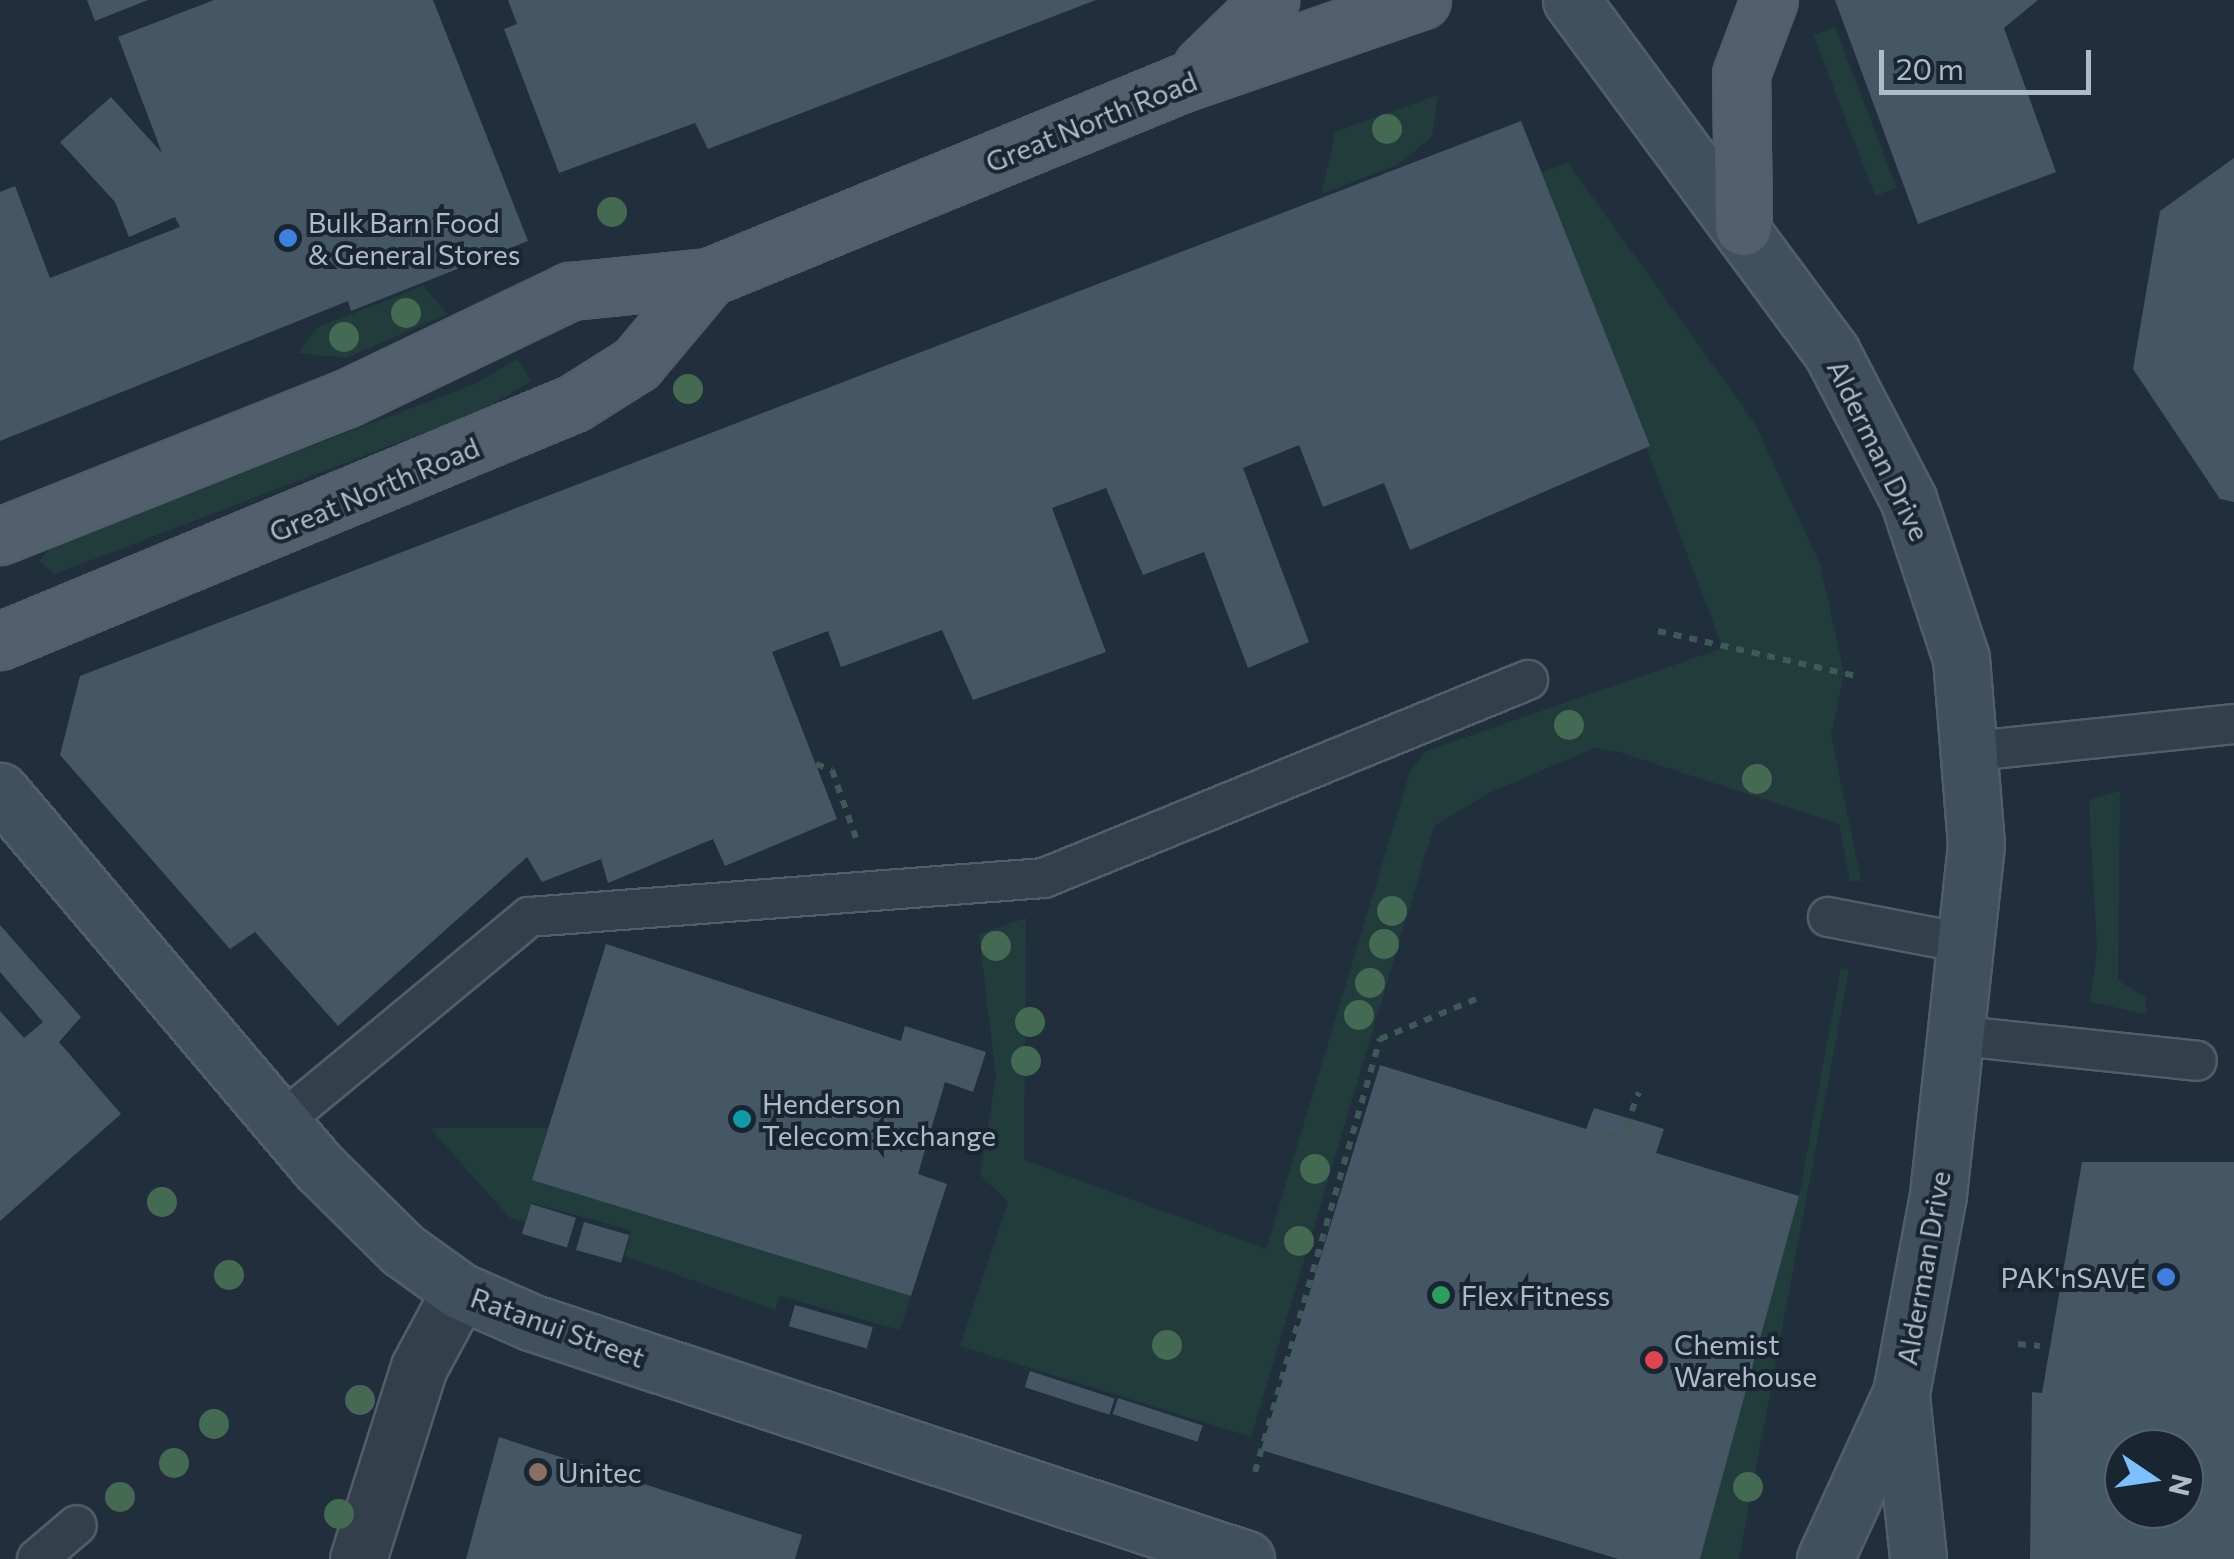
<!DOCTYPE html>
<style>
body{margin:0}
#map{position:relative;width:2234px;height:1559px;overflow:hidden;background:#202f3b;font-family:Commissioner,sans-serif}
div>[style]{position:absolute}
[style*='--x']{left:calc(var(--x)*1px);top:calc(var(--y)*1px);width:calc(var(--w)*1px);rotate:calc(var(--a)*1deg)}
.green>*{inset:0;background:#223c3c;transform-origin:0 0}
.building>*{inset:0;background:#455765;transform-origin:0 0}
.path>*{height:6px;margin-top:-3px;transform-origin:0;background:repeating-linear-gradient(90deg,#3f5858 0 8px,transparent 0 16px)}
.roads{filter:drop-shadow(2px 0 #515e69) drop-shadow(-2px 0 #515e69) drop-shadow(0 2px #515e69) drop-shadow(0 -2px #515e69)}
.lane>*{height:38px;margin:-19px;padding:0 19px;transform-origin:19px;border-radius:19px;background:#33404b}
.street>*{height:55px;margin:-27.5px;padding:0 27.5px;transform-origin:27.5px;border-radius:27.5px;background:#33404b}
.secondary>*{height:55px;margin:-27.5px;padding:0 27.5px;transform-origin:27.5px;border-radius:27.5px;background:#41505f}
.primary>*{height:55px;margin:-27.5px;padding:0 27.5px;transform-origin:27.5px;border-radius:27.5px;background:#51606c}
.trees>*{width:30px;height:30px;margin:-15px;border-radius:50%;background:#456a54}
.dots>*{width:28px;height:28px;translate:-50% -50%;box-sizing:border-box;border:5px solid #192530;border-radius:50%}
span{translate:-50% -50%;white-space:nowrap;text-align:center;line-height:1.15;-webkit-text-stroke:8px #192530;paint-order:stroke}
.street-label{font-size:28px;color:#aebbc8}
.poi-label{font-size:28px;color:#aebbc8}
.left{translate:0 -50%;text-align:left}
.right{translate:-100% -50%;text-align:right}
.north{position:absolute;left:2104px;top:1429px;width:100px;height:100px;box-sizing:border-box;background:#192530;border:2px solid #55616d;border-radius:50%;rotate:103deg;font-size:28px;font-weight:700;line-height:40px;text-align:center;color:#aebbc8}
.north::after{content:'';display:block;margin:auto;width:35px;height:45px;background:#7cc0ff;clip-path:polygon(50% 0,100% 100%,50% 72%,0 100%)}
.scale{position:absolute;left:1879px;top:50px;width:212px;height:45px;box-sizing:border-box;border:5px solid #aebbc8;border-top:0;padding-left:12px;font-size:30px;line-height:35px;white-space:nowrap;color:#aebbc8;-webkit-text-stroke:8px #192530;paint-order:stroke}
</style>
<div id="map">
<div class="green">
<i style="left:1835px;top:27px;width:172px;height:23px;rotate:69deg"></i>
<i style="clip-path:polygon(1438px 95px,1432px 137px,1399px 164px,1322px 194px,1335px 132px)"></i>
<i style="clip-path:polygon(1568px 163px,1754px 422px,1820px 564px,1844px 673px,1831px 735px,1861px 881px,1850px 881px,1839px 824px,1619px 752px,1594px 748px,1487px 794px,1434px 826px,1251px 1437px,960px 1346px,1008px 1202px,980px 1175px,996px 1077px,979px 934px,1026px 918px,1024px 1160px,1266px 1249px,1410px 772px,1426px 751px,1723px 648px,1541px 172px)"></i>
<i style="clip-path:polygon(423px 286px,447px 314px,346px 358px,298px 353px,318px 327px)"></i>
<i style="clip-path:polygon(517px 359px,531px 381px,486px 409px,55px 574px,39px 561px,53px 544px,475px 384px)"></i>
<i style="clip-path:polygon(2120px 791px,2118px 980px,2146px 998px,2146px 1014px,2090px 1002px,2097px 950px,2089px 800px)"></i>
<i style="clip-path:polygon(1841px 968px,1849px 970px,1739px 1559px,1700px 1559px,1799px 1196px)"></i>
<i style="clip-path:polygon(430px 1128px,548px 1128px,533px 1180px,911px 1296px,900px 1330px,780px 1296px,775px 1310px,625px 1256px,631px 1230px,531px 1203px,525px 1222px,509px 1217px)"></i>
</div>
<div class="building">
<i style="clip-path:polygon(87px 0,148px 0,95px 21px)"></i>
<i style="clip-path:polygon(214px 0,433px 0,528px 241px,351px 311px,348px 301px,0 441px,0 192px,15px 186px,50px 278px,180px 227px,175px 217px,129px 237px,115px 202px,60px 142px,111px 97px,162px 153px,118px 37px)"></i>
<i style="clip-path:polygon(508px 0,1096px 0,708px 149px,695px 123px,559px 173px,504px 29px,517px 24px)"></i>
<i style="clip-path:polygon(1835px 0,2038px 0,2004px 28px,2056px 172px,1918px 224px)"></i>
<i style="clip-path:polygon(1521px 121px,1650px 446px,1410px 550px,1384px 483px,1323px 507px,1299px 445px,1243px 468px,1309px 642px,1248px 668px,1204px 552px,1143px 575px,1106px 488px,1052px 508px,1106px 652px,973px 700px,942px 630px,841px 667px,828px 631px,772px 652px,837px 819px,725px 866px,713px 839px,608px 883px,601px 859px,542px 882px,527px 857px,338px 1026px,255px 932px,230px 949px,60px 755px,80px 676px)"></i>
<i style="clip-path:polygon(2234px 158px,2234px 502px,2220px 499px,2133px 369px,2160px 211px)"></i>
<i style="clip-path:polygon(0 925px,81px 1017px,59px 1042px,121px 1114px,0 1221px,0 1011px,24px 1038px,43px 1022px,0 972px)"></i>
<i style="clip-path:polygon(606px 944px,901px 1041px,905px 1026px,986px 1052px,973px 1092px,945px 1082px,918px 1174px,947px 1184px,911px 1296px,532px 1180px)"></i>
<i style="clip-path:polygon(1380px 1065px,1586px 1129px,1594px 1108px,1645px 1123px,1664px 1129px,1656px 1153px,1799px 1196px,1700px 1559px,1618px 1559px,1261px 1450px)"></i>
<i style="clip-path:polygon(evenodd,2082px 1162px,2234px 1162px,2234px 1559px,2030px 1559px,2032px 1392px,2042px 1393px,2082px 1162px,2124px 1449px,2184px 1449px,2184px 1509px,2124px 1509px,2124px 1449px)"></i>
<i style="left:531px;top:1204px;width:47px;height:31px;rotate:17deg"></i>
<i style="left:584px;top:1222px;width:47px;height:29px;rotate:16deg"></i>
<i style="left:795px;top:1305px;width:81px;height:22px;rotate:16deg"></i>
<i style="left:1030px;top:1371px;width:89px;height:17px;rotate:18deg"></i>
<i style="left:1118px;top:1398px;width:89px;height:17px;rotate:18deg"></i>
<i style="clip-path:polygon(499px 1437px,802px 1535px,795px 1559px,466px 1559px)"></i>
</div>
<div class="path">
<i style="--x:1658;--y:631;--w:203;--a:12.8"></i>
<i style="--x:816;--y:764;--w:17;--a:21"></i>
<i style="--x:832;--y:770;--w:72;--a:70.6"></i>
<i style="--x:1626;--y:1126;--w:19;--a:69"></i>
<i style="--x:1609;--y:1136;--w:20;--a:-30"></i>
<i style="--x:1626;--y:1126;--w:36;--a:-69"></i>
<i style="--x:2018;--y:1344;--w:22;--a:5"></i>
<i style="--x:1255;--y:1472;--w:451;--a:-73.9"></i>
<i style="--x:1380;--y:1039;--w:104;--a:-22.6"></i>
</div>
<div class="roads">
<div class="lane">
<i style="--x:1974;--y:751;--w:261;--a:-5.9"></i>
<i style="--x:1828;--y:917;--w:144;--a:10.8"></i>
<i style="--x:1961;--y:1036;--w:237;--a:6"></i>
<i style="--x:280;--y:1123;--w:323;--a:-39.6"></i>
<i style="--x:529;--y:917;--w:516;--a:-4.33"></i>
<i style="--x:1044;--y:878;--w:523;--a:-22.25"></i>
<i style="--x:37;--y:1559;--w:52;--a:-40.4"></i>
</div>
<div class="street">
<i style="--x:358;--y:1559;--w:201;--a:-72.4"></i>
<i style="--x:419;--y:1367;--w:86;--a:-61.7"></i>
</div>
<div class="secondary">
<i style="--x:1571;--y:0;--w:439;--a:53.5"></i>
<i style="--x:1832;--y:353;--w:165;--a:62.5"></i>
<i style="--x:1908;--y:499;--w:168;--a:71.6"></i>
<i style="--x:1961;--y:658;--w:188;--a:85.4"></i>
<i style="--x:1976;--y:845;--w:352;--a:96.2"></i>
<i style="--x:1938;--y:1195;--w:201;--a:100.6"></i>
<i style="--x:1901;--y:1393;--w:183;--a:114.6"></i>
<i style="--x:0;--y:791;--w:493;--a:49.7"></i>
<i style="--x:319;--y:1167;--w:118;--a:44.7"></i>
<i style="--x:403;--y:1250;--w:70;--a:35.7"></i>
<i style="--x:460;--y:1291;--w:80;--a:23.7"></i>
<i style="--x:533;--y:1323;--w:751;--a:18.31"></i>
<i style="--x:1901;--y:1396;--w:164;--a:84"></i>
</div>
<div class="primary">
<i style="--x:1202;--y:66;--w:95;--a:-44.1"></i>
<i style="--x:1743;--y:227;--w:153;--a:-90.7"></i>
<i style="--x:1741;--y:74;--w:79;--a:-69.3"></i>
<i style="--x:0;--y:536;--w:371;--a:-21.7"></i>
<i style="--x:345;--y:399;--w:250;--a:-25.6"></i>
<i style="--x:570;--y:291;--w:140;--a:-5.8"></i>
<i style="--x:709;--y:277;--w:509;--a:-22.28"></i>
<i style="--x:1180;--y:84;--w:256;--a:-19.1"></i>
<i style="--x:0;--y:641;--w:621;--a:-22.52"></i>
<i style="--x:574;--y:403;--w:73;--a:-32.2"></i>
<i style="--x:636;--y:364;--w:114;--a:-50"></i>
</div>
</div>
<div class="trees">
<i style="left:1387px;top:129px"></i>
<i style="left:612px;top:212px"></i>
<i style="left:406px;top:313px"></i>
<i style="left:344px;top:337px"></i>
<i style="left:688px;top:389px"></i>
<i style="left:1569px;top:725px"></i>
<i style="left:1757px;top:779px"></i>
<i style="left:1392px;top:911px"></i>
<i style="left:1384px;top:944px"></i>
<i style="left:996px;top:946px"></i>
<i style="left:1370px;top:983px"></i>
<i style="left:1359px;top:1015px"></i>
<i style="left:1030px;top:1022px"></i>
<i style="left:1026px;top:1061px"></i>
<i style="left:1315px;top:1169px"></i>
<i style="left:162px;top:1202px"></i>
<i style="left:1299px;top:1241px"></i>
<i style="left:229px;top:1275px"></i>
<i style="left:1167px;top:1345px"></i>
<i style="left:360px;top:1400px"></i>
<i style="left:214px;top:1424px"></i>
<i style="left:174px;top:1463px"></i>
<i style="left:1748px;top:1487px"></i>
<i style="left:120px;top:1497px"></i>
<i style="left:339px;top:1514px"></i>
</div>
<div class="dots">
<i style="left:288px;top:238px;background:#3f7fe0"></i>
<i style="left:742px;top:1119px;background:#0f9aa8"></i>
<i style="left:2166px;top:1277px;background:#3f7fe0"></i>
<i style="left:1441px;top:1295px;background:#2e9e5b"></i>
<i style="left:1654px;top:1360px;background:#e0444e"></i>
<i style="left:538px;top:1472px;background:#8d6e63"></i>
</div>
<div class="street-label">
<span style="left:1091px;top:121px;rotate:-22deg">Great North Road</span>
<span style="left:1879px;top:450px;rotate:64deg">Alderman Drive</span>
<span style="left:374px;top:489px;rotate:-23deg">Great North Road</span>
<span style="left:1923px;top:1268px;rotate:-80deg">Alderman Drive</span>
<span style="left:558px;top:1327px;rotate:20deg">Ratanui Street</span>
</div>
<div class="poi-label">
<span class="left" style="left:308px;top:238px">Bulk Barn Food<br>&amp; General Stores</span>
<span class="left" style="left:762px;top:1119px">Henderson<br>Telecom Exchange</span>
<span class="right" style="left:2146px;top:1277px">PAK'nSAVE</span>
<span class="left" style="left:1461px;top:1295px">Flex Fitness</span>
<span class="left" style="left:1674px;top:1360px">Chemist<br>Warehouse</span>
<span class="left" style="left:558px;top:1472px">Unitec</span>
</div>
<div class="north">N</div>
<div class="scale">20 m</div>
</div>
